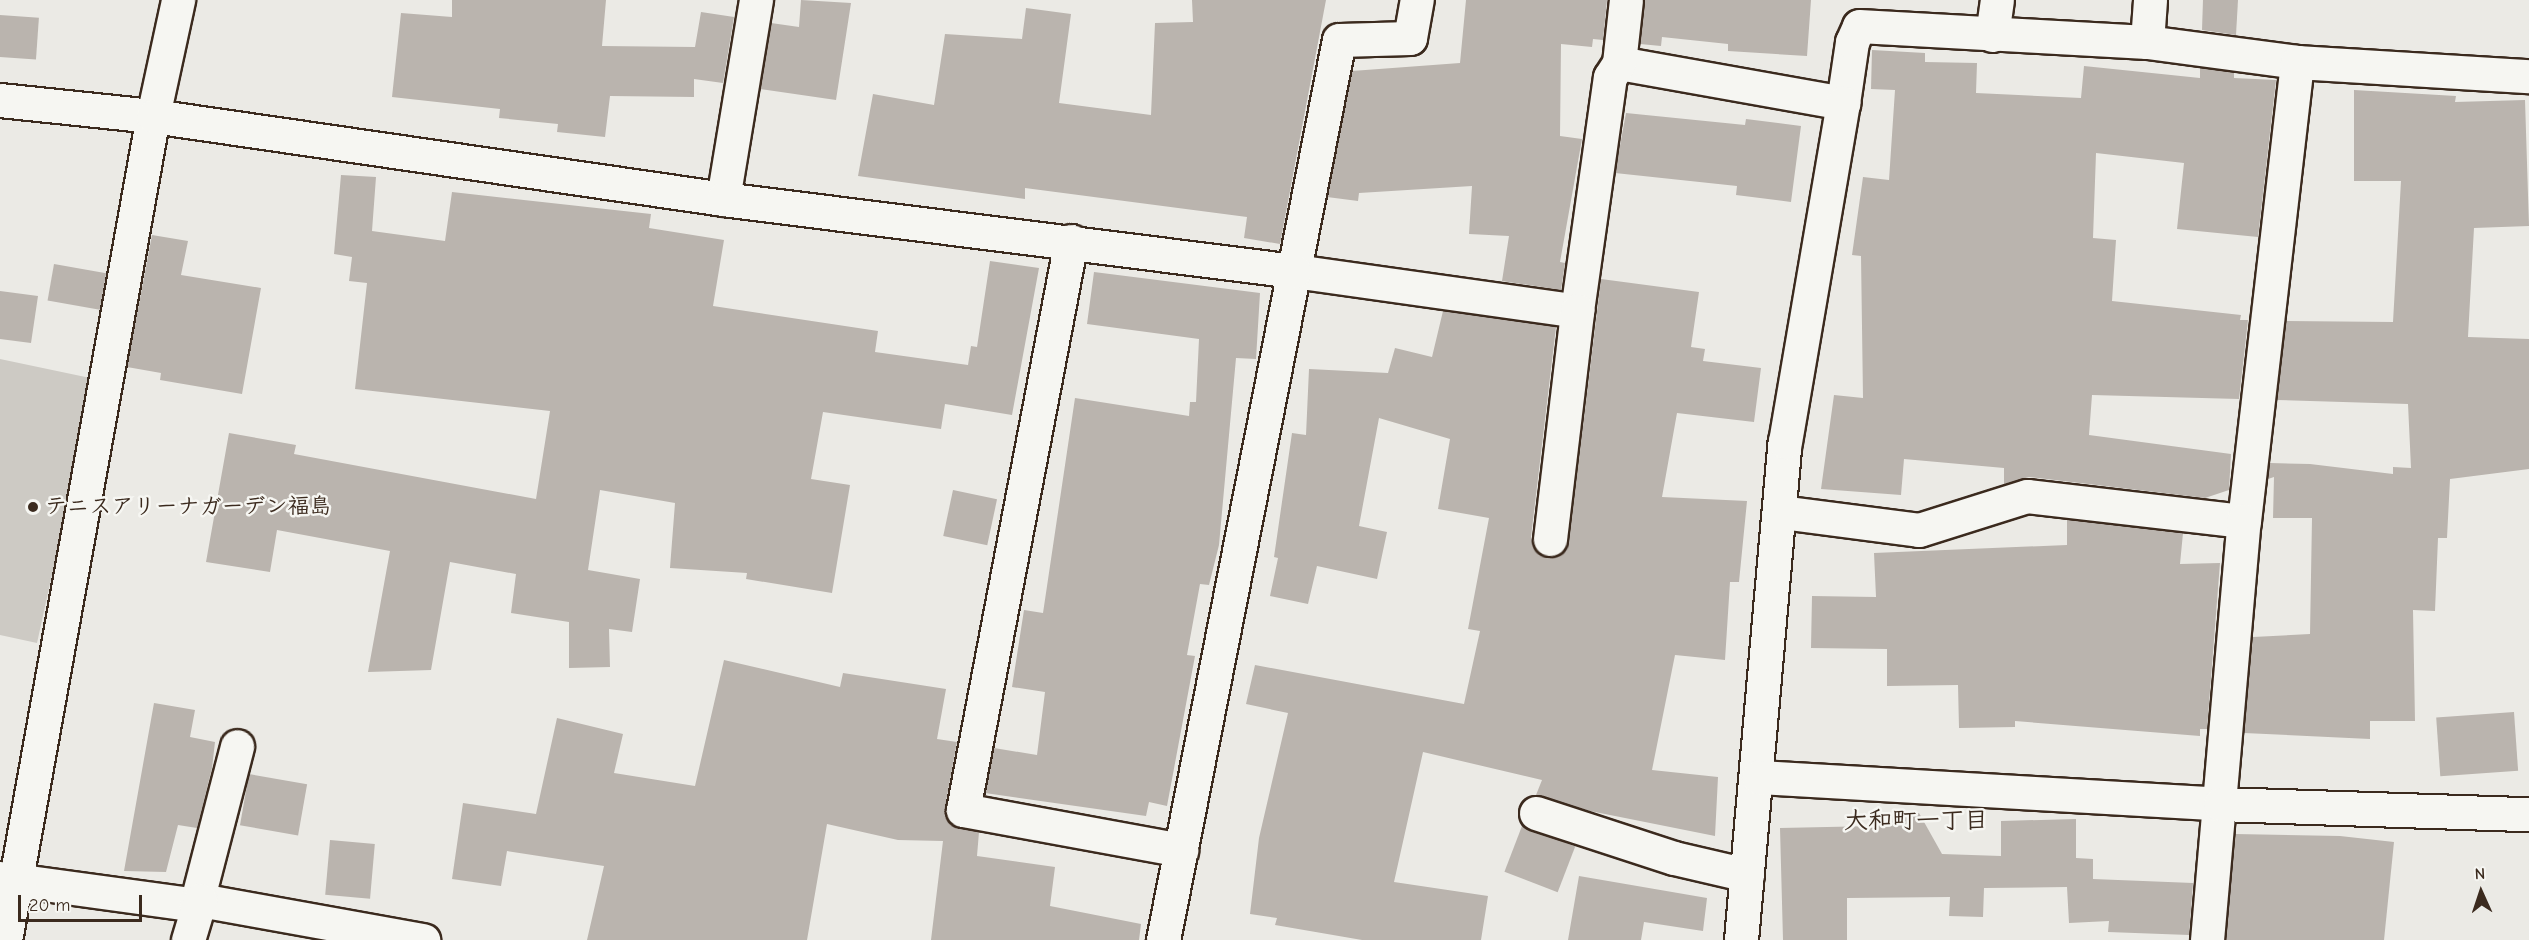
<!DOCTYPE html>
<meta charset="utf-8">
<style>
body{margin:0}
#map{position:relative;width:2529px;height:940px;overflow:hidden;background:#ebeae5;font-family:"Comic Neue","Klee One",sans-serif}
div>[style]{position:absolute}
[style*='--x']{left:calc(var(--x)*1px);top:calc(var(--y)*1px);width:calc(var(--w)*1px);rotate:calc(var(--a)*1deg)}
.green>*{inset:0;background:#cdcac4}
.building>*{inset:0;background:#bab4ae;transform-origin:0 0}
.roads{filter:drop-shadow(2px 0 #3b2a1e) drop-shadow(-2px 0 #3b2a1e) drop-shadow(0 2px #3b2a1e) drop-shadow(0 -2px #3b2a1e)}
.street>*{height:33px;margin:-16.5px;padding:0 16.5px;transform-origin:16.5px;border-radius:16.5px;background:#f6f6f2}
.secondary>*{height:33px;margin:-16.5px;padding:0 16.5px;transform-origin:16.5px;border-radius:16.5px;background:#f6f6f2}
.dots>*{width:16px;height:16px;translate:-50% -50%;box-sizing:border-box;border:3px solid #f6f6f2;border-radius:50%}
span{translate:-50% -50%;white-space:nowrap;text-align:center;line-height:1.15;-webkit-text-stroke:5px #f6f6f2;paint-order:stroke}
.poi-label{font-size:22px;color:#3b2a1e;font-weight:700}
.left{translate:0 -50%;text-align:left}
.neighbourhood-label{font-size:24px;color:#3b2a1e;font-weight:700}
.north{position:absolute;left:2451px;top:862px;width:60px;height:60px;-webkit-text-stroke:4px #f6f6f2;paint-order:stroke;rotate:357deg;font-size:16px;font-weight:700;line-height:24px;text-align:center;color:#3b2a1e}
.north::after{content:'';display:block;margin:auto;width:21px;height:27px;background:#3b2a1e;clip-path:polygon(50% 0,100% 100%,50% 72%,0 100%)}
.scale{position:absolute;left:18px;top:895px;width:124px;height:27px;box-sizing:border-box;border:3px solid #3b2a1e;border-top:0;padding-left:8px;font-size:18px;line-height:21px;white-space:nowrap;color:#3b2a1e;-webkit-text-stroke:4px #f6f6f2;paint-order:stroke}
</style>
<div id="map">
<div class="green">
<i style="clip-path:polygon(0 359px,95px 379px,37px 643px,0 635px)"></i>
</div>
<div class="building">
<i style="clip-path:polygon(452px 0,606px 0,602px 46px,695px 47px,701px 12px,734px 17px,723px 83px,694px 79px,694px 97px,610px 96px,605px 137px,557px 132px,558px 124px,499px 118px,500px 109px,392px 97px,401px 13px,452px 17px)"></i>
<i style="clip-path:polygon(801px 0,851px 3px,836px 100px,760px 89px,771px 23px,799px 27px)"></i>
<i style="clip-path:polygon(1192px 0,1326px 0,1280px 244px,1244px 238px,1247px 217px,1025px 188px,1025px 199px,858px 176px,873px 94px,934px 105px,945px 34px,1022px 39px,1026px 8px,1071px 14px,1059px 103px,1151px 115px,1155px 23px,1193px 22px)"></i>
<i style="clip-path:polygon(1466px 0,1607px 0,1603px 40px,1593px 39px,1592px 47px,1561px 44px,1560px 136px,1582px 139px,1560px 262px,1565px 263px,1561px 290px,1502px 281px,1509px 236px,1469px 234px,1472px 186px,1359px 193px,1358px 201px,1327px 197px,1352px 71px,1460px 63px)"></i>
<i style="clip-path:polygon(1644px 0,1811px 0,1807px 56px,1728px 51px,1728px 44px,1662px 37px,1661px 46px,1640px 44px)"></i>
<i style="clip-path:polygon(2203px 0,2238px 0,2236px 35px,2202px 30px)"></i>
<i style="left:0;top:15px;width:39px;height:42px;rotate:4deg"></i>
<i style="clip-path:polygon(1872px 50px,1925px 53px,1925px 62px,1977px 63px,1976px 93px,2081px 98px,2084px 66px,2200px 78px,2200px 68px,2234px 72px,2234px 78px,2276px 80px,2258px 237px,2177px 229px,2184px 163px,2096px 153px,2093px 238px,2116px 240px,2112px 301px,2241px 315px,2240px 320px,2248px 320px,2239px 399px,2092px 395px,2089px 435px,2231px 454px,2229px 490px,2205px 498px,2029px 477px,2004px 484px,2004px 468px,1904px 459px,1901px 495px,1821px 489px,1834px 395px,1863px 398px,1861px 256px,1852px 255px,1863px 177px,1889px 180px,1895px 90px,1871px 89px)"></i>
<i style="clip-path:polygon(2354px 90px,2456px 96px,2455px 102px,2525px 100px,2529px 226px,2474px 228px,2468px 337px,2529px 339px,2529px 469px,2450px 479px,2447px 538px,2438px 538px,2435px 611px,2413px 610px,2415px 721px,2370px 721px,2370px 739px,2244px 733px,2253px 637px,2310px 634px,2312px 518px,2273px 518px,2274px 477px,2268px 479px,2270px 463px,2310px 464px,2393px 474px,2393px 467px,2411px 468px,2408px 404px,2277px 400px,2286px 321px,2393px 322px,2401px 181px,2354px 181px)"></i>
<i style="clip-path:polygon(1626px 113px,1745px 125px,1746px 119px,1801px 126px,1791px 202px,1736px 195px,1737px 186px,1615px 173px)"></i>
<i style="clip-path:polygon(341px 175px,376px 177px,372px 231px,445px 241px,452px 192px,651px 214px,649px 228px,724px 240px,713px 306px,878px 331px,875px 352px,968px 365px,971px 346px,977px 347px,990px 261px,1039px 268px,1012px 415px,945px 404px,941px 429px,823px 412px,811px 479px,850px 485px,832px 593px,746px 579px,747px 573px,670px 568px,675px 503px,600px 490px,588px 570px,640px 579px,632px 632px,609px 629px,610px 667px,569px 668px,569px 622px,511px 613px,516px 574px,450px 562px,431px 670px,368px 672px,390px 551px,277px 530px,270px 572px,206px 562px,229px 433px,296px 445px,294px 454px,536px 499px,550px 411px,355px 389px,367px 283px,349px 281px,352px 257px,334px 254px)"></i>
<i style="clip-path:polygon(152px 235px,188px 241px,181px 275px,261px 288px,242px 394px,160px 380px,161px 373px,127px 367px)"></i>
<i style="left:54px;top:264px;width:53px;height:37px;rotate:10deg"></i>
<i style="clip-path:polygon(1094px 272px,1260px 293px,1256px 359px,1236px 358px,1219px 545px,1209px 585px,1200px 584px,1187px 655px,1195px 656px,1167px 806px,1149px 802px,1146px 816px,985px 793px,994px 748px,1037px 755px,1045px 692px,1012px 687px,1024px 610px,1043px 613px,1075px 398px,1189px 416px,1190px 402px,1196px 402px,1199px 339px,1087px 324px)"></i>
<i style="clip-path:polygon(1601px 279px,1699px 292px,1691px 347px,1705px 349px,1703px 361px,1761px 368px,1754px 422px,1677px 413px,1662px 497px,1747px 501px,1739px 582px,1730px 582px,1725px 660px,1675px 655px,1652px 770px,1718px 777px,1715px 836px,1590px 811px,1536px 795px,1542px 780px,1423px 752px,1394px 882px,1488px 896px,1481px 940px,1362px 940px,1275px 925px,1277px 918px,1250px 914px,1259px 838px,1288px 713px,1246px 704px,1255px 665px,1464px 704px,1480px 631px,1468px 629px,1489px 518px,1438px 509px,1450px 439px,1379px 418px,1359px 526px,1387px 532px,1377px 579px,1317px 566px,1308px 604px,1270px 596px,1278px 558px,1274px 557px,1292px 433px,1306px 435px,1309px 369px,1388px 373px,1395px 348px,1432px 357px,1443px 311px,1556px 327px,1531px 537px,1538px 554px,1557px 556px,1569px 541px)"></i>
<i style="clip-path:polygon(0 291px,38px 296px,31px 343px,0 339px)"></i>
<i style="left:953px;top:490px;width:45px;height:47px;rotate:12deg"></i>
<i style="clip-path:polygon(2067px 519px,2183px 533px,2180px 564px,2220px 563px,2207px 729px,2200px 729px,2200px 736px,2015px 721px,2015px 727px,1959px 728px,1958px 685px,1887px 686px,1887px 649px,1811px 648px,1812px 596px,1876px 597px,1874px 553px,2067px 545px)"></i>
<i style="clip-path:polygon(724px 660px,840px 687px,843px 673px,946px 689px,937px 739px,957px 742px,945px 807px,950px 824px,979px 832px,977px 856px,1055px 867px,1050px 906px,1141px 924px,1139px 940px,931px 940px,943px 841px,898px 840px,827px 824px,807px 940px,587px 940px,604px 866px,507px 851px,501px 886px,452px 879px,463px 803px,536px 814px,557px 718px,623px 734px,614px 773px,695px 786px)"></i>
<i style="clip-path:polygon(154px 703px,195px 710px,190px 737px,215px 742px,212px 768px,197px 828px,178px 825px,166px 872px,124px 871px)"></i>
<i style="left:2514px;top:712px;width:59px;height:78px;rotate:86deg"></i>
<i style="left:249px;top:774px;width:59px;height:52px;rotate:10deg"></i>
<i style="clip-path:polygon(1919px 813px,1942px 854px,2001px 856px,2001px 821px,2076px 819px,2076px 858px,2093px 859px,2093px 879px,2193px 883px,2189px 935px,2108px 932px,2109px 921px,2069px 923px,2067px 887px,1984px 888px,1983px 917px,1949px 916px,1950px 897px,1847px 898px,1847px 940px,1783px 940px,1780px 828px,1874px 826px,1874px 815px)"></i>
<i style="left:1522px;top:826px;width:57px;height:49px;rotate:21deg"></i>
<i style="clip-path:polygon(2235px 834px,2340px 836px,2394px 842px,2384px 940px,2226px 940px)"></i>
<i style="left:330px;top:840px;width:45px;height:55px;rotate:5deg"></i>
<i style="clip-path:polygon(1579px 876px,1707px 898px,1703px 931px,1644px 922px,1641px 940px,1568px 940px)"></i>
</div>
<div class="roads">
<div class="street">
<i style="--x:1992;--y:35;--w:35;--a:-82"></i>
<i style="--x:2147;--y:42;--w:42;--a:-85.9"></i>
<i style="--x:1619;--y:63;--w:228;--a:10.1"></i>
<i style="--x:1843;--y:103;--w:62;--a:-81.6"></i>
<i style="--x:1852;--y:42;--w:17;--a:-66"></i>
<i style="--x:1859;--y:26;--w:288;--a:3.2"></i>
<i style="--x:2147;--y:42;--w:151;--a:7.6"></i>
<i style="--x:2297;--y:62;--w:232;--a:3.5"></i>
<i style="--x:723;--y:199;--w:202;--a:-80.6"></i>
<i style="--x:1071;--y:241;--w:579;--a:100.75"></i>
<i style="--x:963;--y:810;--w:222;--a:10.4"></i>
<i style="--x:1294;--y:271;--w:286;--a:8"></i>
<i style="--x:1577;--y:311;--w:236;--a:-82"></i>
<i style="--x:1610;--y:77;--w:17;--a:-57"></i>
<i style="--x:1619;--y:63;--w:63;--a:-83.7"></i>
<i style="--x:1781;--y:512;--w:139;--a:7.4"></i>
<i style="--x:1919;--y:530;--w:113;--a:-17.5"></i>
<i style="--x:2027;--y:496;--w:218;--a:6.6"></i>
<i style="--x:2244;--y:521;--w:462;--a:-83.4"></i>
<i style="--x:1550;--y:539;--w:230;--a:-83.2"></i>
<i style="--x:1536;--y:813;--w:145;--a:18.1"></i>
<i style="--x:1674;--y:858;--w:75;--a:13.1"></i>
<i style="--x:0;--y:878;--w:198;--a:7.8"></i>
<i style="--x:196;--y:905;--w:6;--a:-51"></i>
<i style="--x:200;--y:900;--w:227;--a:10.2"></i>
<i style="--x:196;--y:905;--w:164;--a:-75.5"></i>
<i style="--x:5;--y:940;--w:837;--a:-79.82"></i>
<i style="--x:153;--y:116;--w:119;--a:-77.8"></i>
<i style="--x:188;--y:940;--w:42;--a:-73.3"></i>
<i style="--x:1163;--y:940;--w:917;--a:-78.94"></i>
<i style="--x:1339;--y:40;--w:71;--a:-1.6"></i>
<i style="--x:1410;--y:38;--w:39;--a:-80"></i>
<i style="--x:1741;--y:940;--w:500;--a:-85"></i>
<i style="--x:1785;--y:442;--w:344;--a:-80.3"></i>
<i style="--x:2207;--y:940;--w:421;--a:-85"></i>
</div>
<div class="secondary">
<i style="--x:0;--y:100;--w:154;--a:6"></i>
<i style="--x:153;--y:116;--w:576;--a:8.28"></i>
<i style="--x:723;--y:199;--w:576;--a:7.19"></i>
<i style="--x:1758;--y:777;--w:463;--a:3.3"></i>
<i style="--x:2220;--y:804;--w:309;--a:1.9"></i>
</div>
</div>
<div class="dots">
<i style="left:33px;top:507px;background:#3b2a1e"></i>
</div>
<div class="poi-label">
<span class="left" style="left:45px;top:507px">テニスアリーナガーデン福島</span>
</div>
<div class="neighbourhood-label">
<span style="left:1916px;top:821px">大和町一丁目</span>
</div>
<div class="north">N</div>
<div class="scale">20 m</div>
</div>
